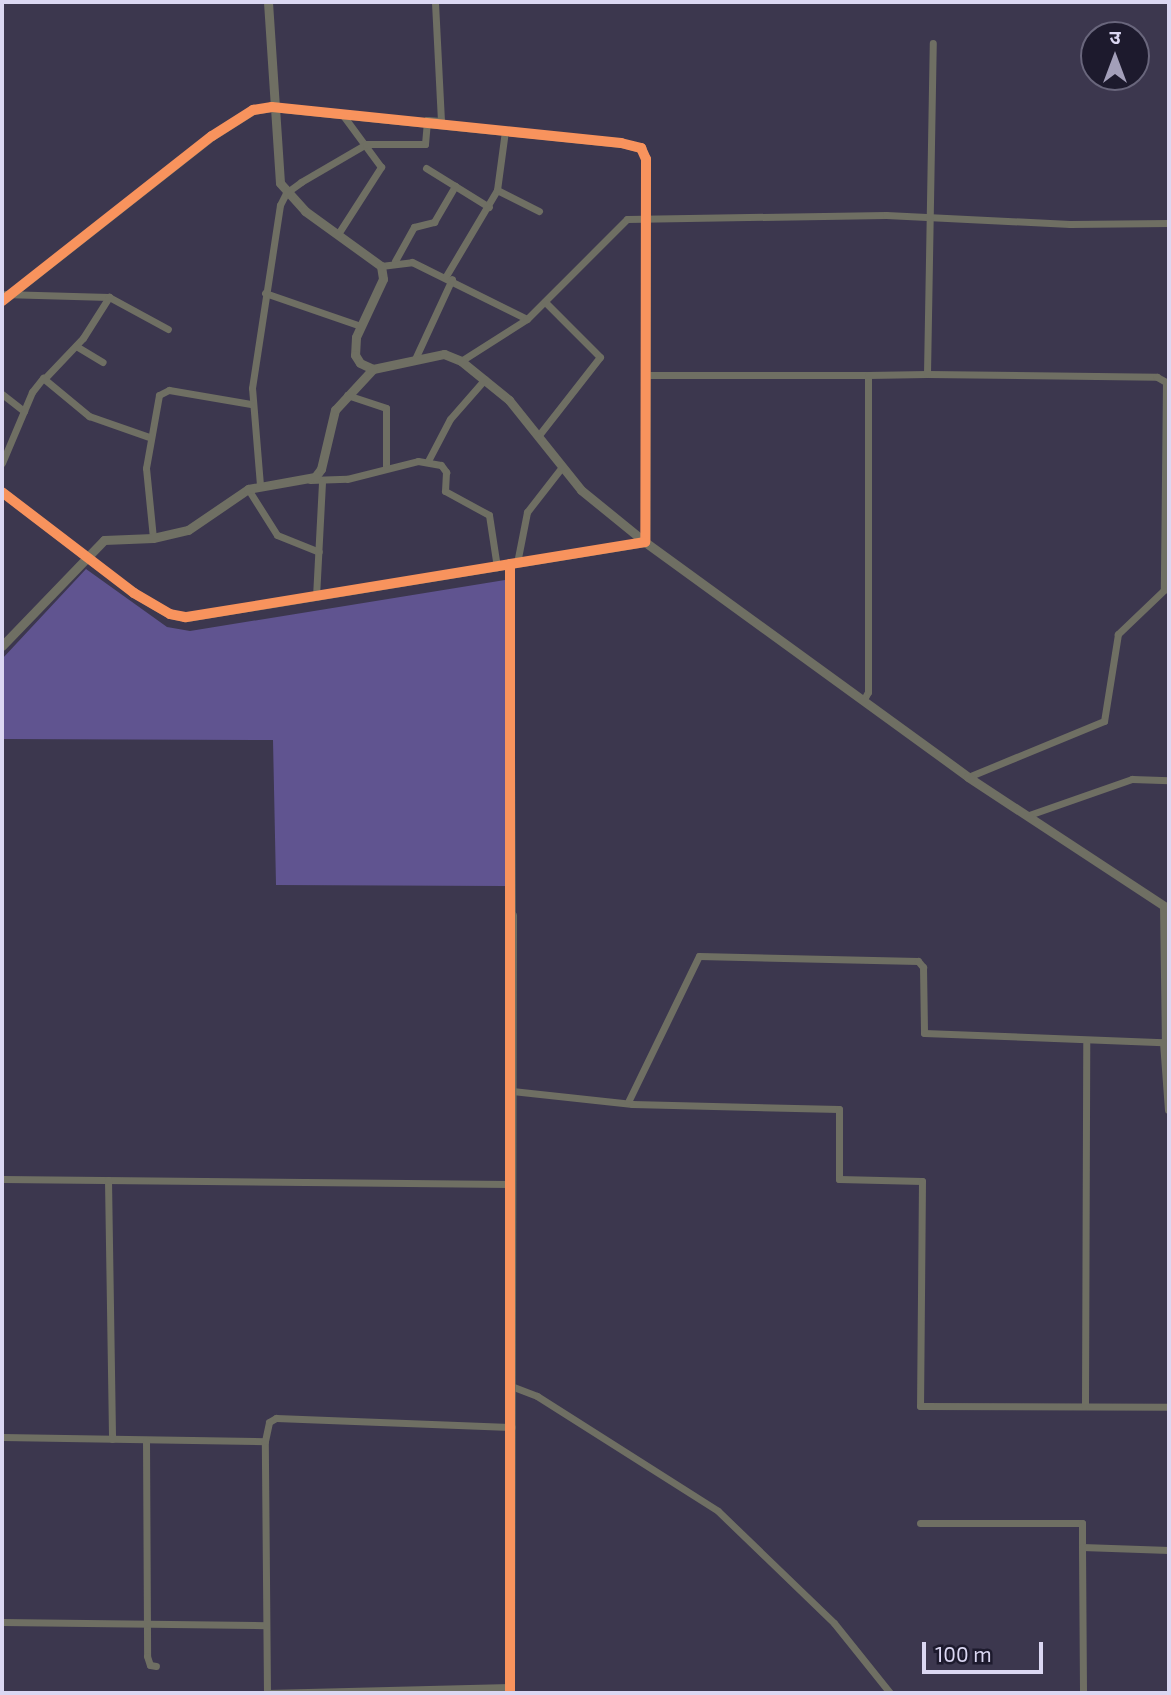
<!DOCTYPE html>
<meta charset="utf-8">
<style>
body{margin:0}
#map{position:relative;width:1171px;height:1695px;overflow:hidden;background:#3c374e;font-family:"Exo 2","Noto Sans Devanagari",sans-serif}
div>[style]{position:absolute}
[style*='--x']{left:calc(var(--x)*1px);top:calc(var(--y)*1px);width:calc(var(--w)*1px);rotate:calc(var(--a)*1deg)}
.forest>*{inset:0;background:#605490}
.minor>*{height:7px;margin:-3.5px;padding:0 3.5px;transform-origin:3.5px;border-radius:3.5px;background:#6f6f63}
.tertiary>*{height:9px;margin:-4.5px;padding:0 4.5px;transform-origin:4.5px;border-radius:4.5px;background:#6f6f63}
.cycleway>*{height:10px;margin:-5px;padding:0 5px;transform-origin:5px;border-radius:5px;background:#f8935d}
span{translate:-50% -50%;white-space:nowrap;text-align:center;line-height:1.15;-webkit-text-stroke:7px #1d1a2d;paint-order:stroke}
.frame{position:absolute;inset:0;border:4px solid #dbd7f2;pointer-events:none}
.north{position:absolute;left:1080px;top:21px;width:70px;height:70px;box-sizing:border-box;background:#1d1a2d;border:2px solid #69667c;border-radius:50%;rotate:0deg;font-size:19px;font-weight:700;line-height:28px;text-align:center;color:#dbd7f2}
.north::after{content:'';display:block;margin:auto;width:24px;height:32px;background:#a39fb9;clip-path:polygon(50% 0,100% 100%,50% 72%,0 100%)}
.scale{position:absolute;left:922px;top:1642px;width:121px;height:32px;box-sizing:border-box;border:4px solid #dbd7f2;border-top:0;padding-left:9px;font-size:21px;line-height:24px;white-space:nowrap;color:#dbd7f2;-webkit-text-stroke:5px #1d1a2d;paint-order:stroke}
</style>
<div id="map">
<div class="forest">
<i style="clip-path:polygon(86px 569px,167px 627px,190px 631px,505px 580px,506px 886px,276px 885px,273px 740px,2px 739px,2px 659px)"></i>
</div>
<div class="minor">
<i style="--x:426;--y:168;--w:74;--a:31.8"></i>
<i style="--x:497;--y:190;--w:47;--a:26.6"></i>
<i style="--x:338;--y:234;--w:80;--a:-57.3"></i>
<i style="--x:381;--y:167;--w:66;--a:-126.3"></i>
<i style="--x:395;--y:261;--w:39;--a:-61"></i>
<i style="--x:414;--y:227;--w:21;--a:-14"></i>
<i style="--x:434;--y:222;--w:42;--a:-59.7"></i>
<i style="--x:381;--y:266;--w:31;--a:-7"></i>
<i style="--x:412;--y:262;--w:128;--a:26.4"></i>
<i style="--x:446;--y:276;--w:100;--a:-59.3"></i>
<i style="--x:497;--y:190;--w:60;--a:-82.3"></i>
<i style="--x:265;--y:293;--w:102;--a:19"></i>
<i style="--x:2;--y:294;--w:107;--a:1.6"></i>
<i style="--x:109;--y:297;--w:67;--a:28.5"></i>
<i style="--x:76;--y:346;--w:31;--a:31"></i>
<i style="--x:415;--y:359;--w:88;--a:-65.2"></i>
<i style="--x:461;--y:361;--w:78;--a:-32.5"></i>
<i style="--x:527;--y:319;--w:141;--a:-45"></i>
<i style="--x:627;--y:219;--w:259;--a:-0.9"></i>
<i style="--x:886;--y:215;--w:184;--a:2.8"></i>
<i style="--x:1070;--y:224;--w:99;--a:-0.6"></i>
<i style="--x:927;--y:374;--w:230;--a:0.7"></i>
<i style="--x:1157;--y:377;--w:10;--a:29"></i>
<i style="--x:1166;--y:382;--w:208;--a:90.6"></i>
<i style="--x:1164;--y:590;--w:64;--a:136.3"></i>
<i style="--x:1118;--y:634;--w:88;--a:99.1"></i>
<i style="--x:1104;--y:721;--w:147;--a:157.6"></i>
<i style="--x:648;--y:375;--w:220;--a:0"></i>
<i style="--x:45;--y:378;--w:55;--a:-46.5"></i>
<i style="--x:83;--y:338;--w:49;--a:-57.6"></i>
<i style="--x:2;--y:394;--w:28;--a:38"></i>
<i style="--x:347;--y:395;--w:41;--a:18.4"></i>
<i style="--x:386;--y:408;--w:59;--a:90"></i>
<i style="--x:539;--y:435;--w:99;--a:-52"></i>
<i style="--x:600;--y:357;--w:78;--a:-135"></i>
<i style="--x:428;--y:461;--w:47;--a:-62.4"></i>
<i style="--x:450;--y:419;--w:53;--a:-48.8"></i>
<i style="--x:2;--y:463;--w:77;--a:-67.1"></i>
<i style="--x:32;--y:392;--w:18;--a:-52"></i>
<i style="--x:43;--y:378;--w:60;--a:39.6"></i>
<i style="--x:89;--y:416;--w:64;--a:19.3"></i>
<i style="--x:310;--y:480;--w:37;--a:-2"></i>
<i style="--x:347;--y:479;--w:73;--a:-14.2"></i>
<i style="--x:418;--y:461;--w:23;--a:10"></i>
<i style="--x:441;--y:465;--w:9;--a:54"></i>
<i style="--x:446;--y:472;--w:19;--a:93"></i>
<i style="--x:445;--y:491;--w:50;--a:28.6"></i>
<i style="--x:489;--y:515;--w:53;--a:81.3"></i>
<i style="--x:260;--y:485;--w:97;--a:-94.7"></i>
<i style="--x:252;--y:388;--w:185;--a:-81.3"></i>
<i style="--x:280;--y:205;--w:13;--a:-63"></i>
<i style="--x:286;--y:193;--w:19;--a:-36"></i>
<i style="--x:301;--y:182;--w:75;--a:-30.3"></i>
<i style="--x:366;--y:144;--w:59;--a:0"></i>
<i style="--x:425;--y:144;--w:24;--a:-85"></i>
<i style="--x:427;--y:120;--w:14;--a:4"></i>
<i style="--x:441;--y:121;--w:119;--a:-92.9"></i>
<i style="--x:248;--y:489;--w:54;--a:57.8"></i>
<i style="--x:277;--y:535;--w:45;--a:22"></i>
<i style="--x:153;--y:538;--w:70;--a:-95.7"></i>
<i style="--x:146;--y:468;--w:74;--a:-79.9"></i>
<i style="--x:159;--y:395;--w:11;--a:-27"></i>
<i style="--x:169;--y:390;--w:83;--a:9.7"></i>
<i style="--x:517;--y:563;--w:52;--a:-78.9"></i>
<i style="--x:527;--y:512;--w:57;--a:-52.1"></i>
<i style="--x:510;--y:564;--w:351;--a:89.7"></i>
<i style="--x:316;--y:597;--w:116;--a:-87"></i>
<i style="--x:863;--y:701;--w:10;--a:-61"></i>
<i style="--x:868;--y:692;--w:317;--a:-90"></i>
<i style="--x:868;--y:375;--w:59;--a:-1"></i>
<i style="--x:927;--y:374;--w:331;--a:-89"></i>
<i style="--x:1029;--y:815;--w:109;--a:-19.3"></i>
<i style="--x:1132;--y:779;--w:37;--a:2"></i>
<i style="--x:1163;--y:905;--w:138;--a:89.2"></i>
<i style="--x:512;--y:1091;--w:121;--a:6.2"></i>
<i style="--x:632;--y:1104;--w:207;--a:1.4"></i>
<i style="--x:839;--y:1109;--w:70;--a:90"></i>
<i style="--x:839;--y:1179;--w:83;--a:1.4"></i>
<i style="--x:922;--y:1181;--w:225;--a:90.5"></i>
<i style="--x:920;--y:1406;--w:249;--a:0.2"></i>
<i style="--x:628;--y:1102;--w:162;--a:-64.1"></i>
<i style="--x:699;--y:956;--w:219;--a:1.3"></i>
<i style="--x:918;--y:961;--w:8;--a:50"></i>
<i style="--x:923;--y:967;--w:66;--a:89.1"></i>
<i style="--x:924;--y:1033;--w:239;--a:2.2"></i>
<i style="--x:1163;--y:1042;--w:68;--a:85.8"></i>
<i style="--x:2;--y:1179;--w:509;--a:0.56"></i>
<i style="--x:108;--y:1180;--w:259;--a:89.1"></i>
<i style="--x:511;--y:1386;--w:28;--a:21"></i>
<i style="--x:537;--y:1396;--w:214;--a:32.4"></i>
<i style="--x:718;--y:1511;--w:161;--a:44"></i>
<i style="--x:834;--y:1623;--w:90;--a:51.3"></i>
<i style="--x:1085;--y:1406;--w:364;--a:-89.8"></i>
<i style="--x:2;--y:1437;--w:263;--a:0.9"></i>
<i style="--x:146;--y:1440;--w:216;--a:89.7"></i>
<i style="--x:147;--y:1656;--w:9;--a:72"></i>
<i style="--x:150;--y:1665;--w:6;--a:9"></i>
<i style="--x:920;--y:1523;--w:162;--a:0"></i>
<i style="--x:1082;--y:1523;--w:24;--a:90"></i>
<i style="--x:1082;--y:1547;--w:87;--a:2"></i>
<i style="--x:1082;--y:1547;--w:146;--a:89.6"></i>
<i style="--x:2;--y:1622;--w:264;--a:0.7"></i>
<i style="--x:510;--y:1687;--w:243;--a:178.6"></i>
<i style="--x:267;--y:1693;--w:252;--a:-90.5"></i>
<i style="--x:265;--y:1441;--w:19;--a:-78"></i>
<i style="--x:269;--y:1422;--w:8;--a:-30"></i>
<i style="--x:276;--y:1418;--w:236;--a:2.2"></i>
</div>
<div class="tertiary">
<i style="--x:268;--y:2;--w:181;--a:86.2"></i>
<i style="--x:280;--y:183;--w:38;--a:48"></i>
<i style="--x:305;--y:211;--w:94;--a:35.9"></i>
<i style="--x:381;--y:266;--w:13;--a:81"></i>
<i style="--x:383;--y:279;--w:64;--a:115"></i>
<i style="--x:356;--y:337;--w:18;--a:93"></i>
<i style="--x:355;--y:355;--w:9;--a:58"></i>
<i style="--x:360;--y:363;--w:14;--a:25"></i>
<i style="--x:373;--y:369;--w:73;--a:-11.9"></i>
<i style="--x:444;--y:354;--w:18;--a:22"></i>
<i style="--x:461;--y:361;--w:62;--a:39.1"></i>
<i style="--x:509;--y:400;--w:115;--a:51.3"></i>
<i style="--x:581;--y:490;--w:82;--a:39.1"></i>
<i style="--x:645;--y:542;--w:399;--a:36"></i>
<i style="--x:968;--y:777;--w:240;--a:33.3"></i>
<i style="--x:2;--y:301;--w:267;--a:-38.2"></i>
<i style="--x:212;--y:136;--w:49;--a:-32.4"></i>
<i style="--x:253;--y:110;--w:19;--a:-9"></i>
<i style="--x:272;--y:107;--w:351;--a:5.9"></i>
<i style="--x:621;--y:143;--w:21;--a:14"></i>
<i style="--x:641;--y:148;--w:12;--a:66"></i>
<i style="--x:646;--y:159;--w:383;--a:90.1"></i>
<i style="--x:645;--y:542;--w:466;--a:170.7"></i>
<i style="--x:185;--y:617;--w:15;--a:-169"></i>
<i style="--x:170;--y:614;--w:42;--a:-149.7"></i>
<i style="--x:134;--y:593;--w:166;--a:-142.6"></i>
<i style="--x:2;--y:646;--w:147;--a:-46.1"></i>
<i style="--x:104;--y:540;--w:49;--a:-2.3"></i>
<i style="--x:153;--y:538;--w:36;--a:-13"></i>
<i style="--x:188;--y:530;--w:73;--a:-34.3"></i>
<i style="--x:248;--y:489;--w:68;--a:-10.2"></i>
<i style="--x:315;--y:477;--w:10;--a:-53"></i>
<i style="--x:321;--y:469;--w:61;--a:-76.7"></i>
<i style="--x:335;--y:410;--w:56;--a:-47.2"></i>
<i style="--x:510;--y:1693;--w:778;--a:-89.85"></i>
</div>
<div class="cycleway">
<i style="--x:2;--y:301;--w:267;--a:-38.2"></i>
<i style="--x:212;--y:136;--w:49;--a:-32.4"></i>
<i style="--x:253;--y:110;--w:19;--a:-9"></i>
<i style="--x:272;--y:107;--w:351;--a:5.9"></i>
<i style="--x:621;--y:143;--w:21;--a:14"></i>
<i style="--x:641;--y:148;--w:12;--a:66"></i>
<i style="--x:646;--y:159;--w:383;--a:90.1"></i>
<i style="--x:645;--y:542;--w:466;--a:170.7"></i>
<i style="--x:185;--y:617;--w:15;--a:-169"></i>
<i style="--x:170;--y:614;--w:42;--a:-149.7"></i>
<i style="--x:134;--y:593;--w:166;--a:-142.6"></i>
<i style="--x:510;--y:1693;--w:1129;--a:-90"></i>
</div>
<div class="frame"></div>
<div class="north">उ</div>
<div class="scale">100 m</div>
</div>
